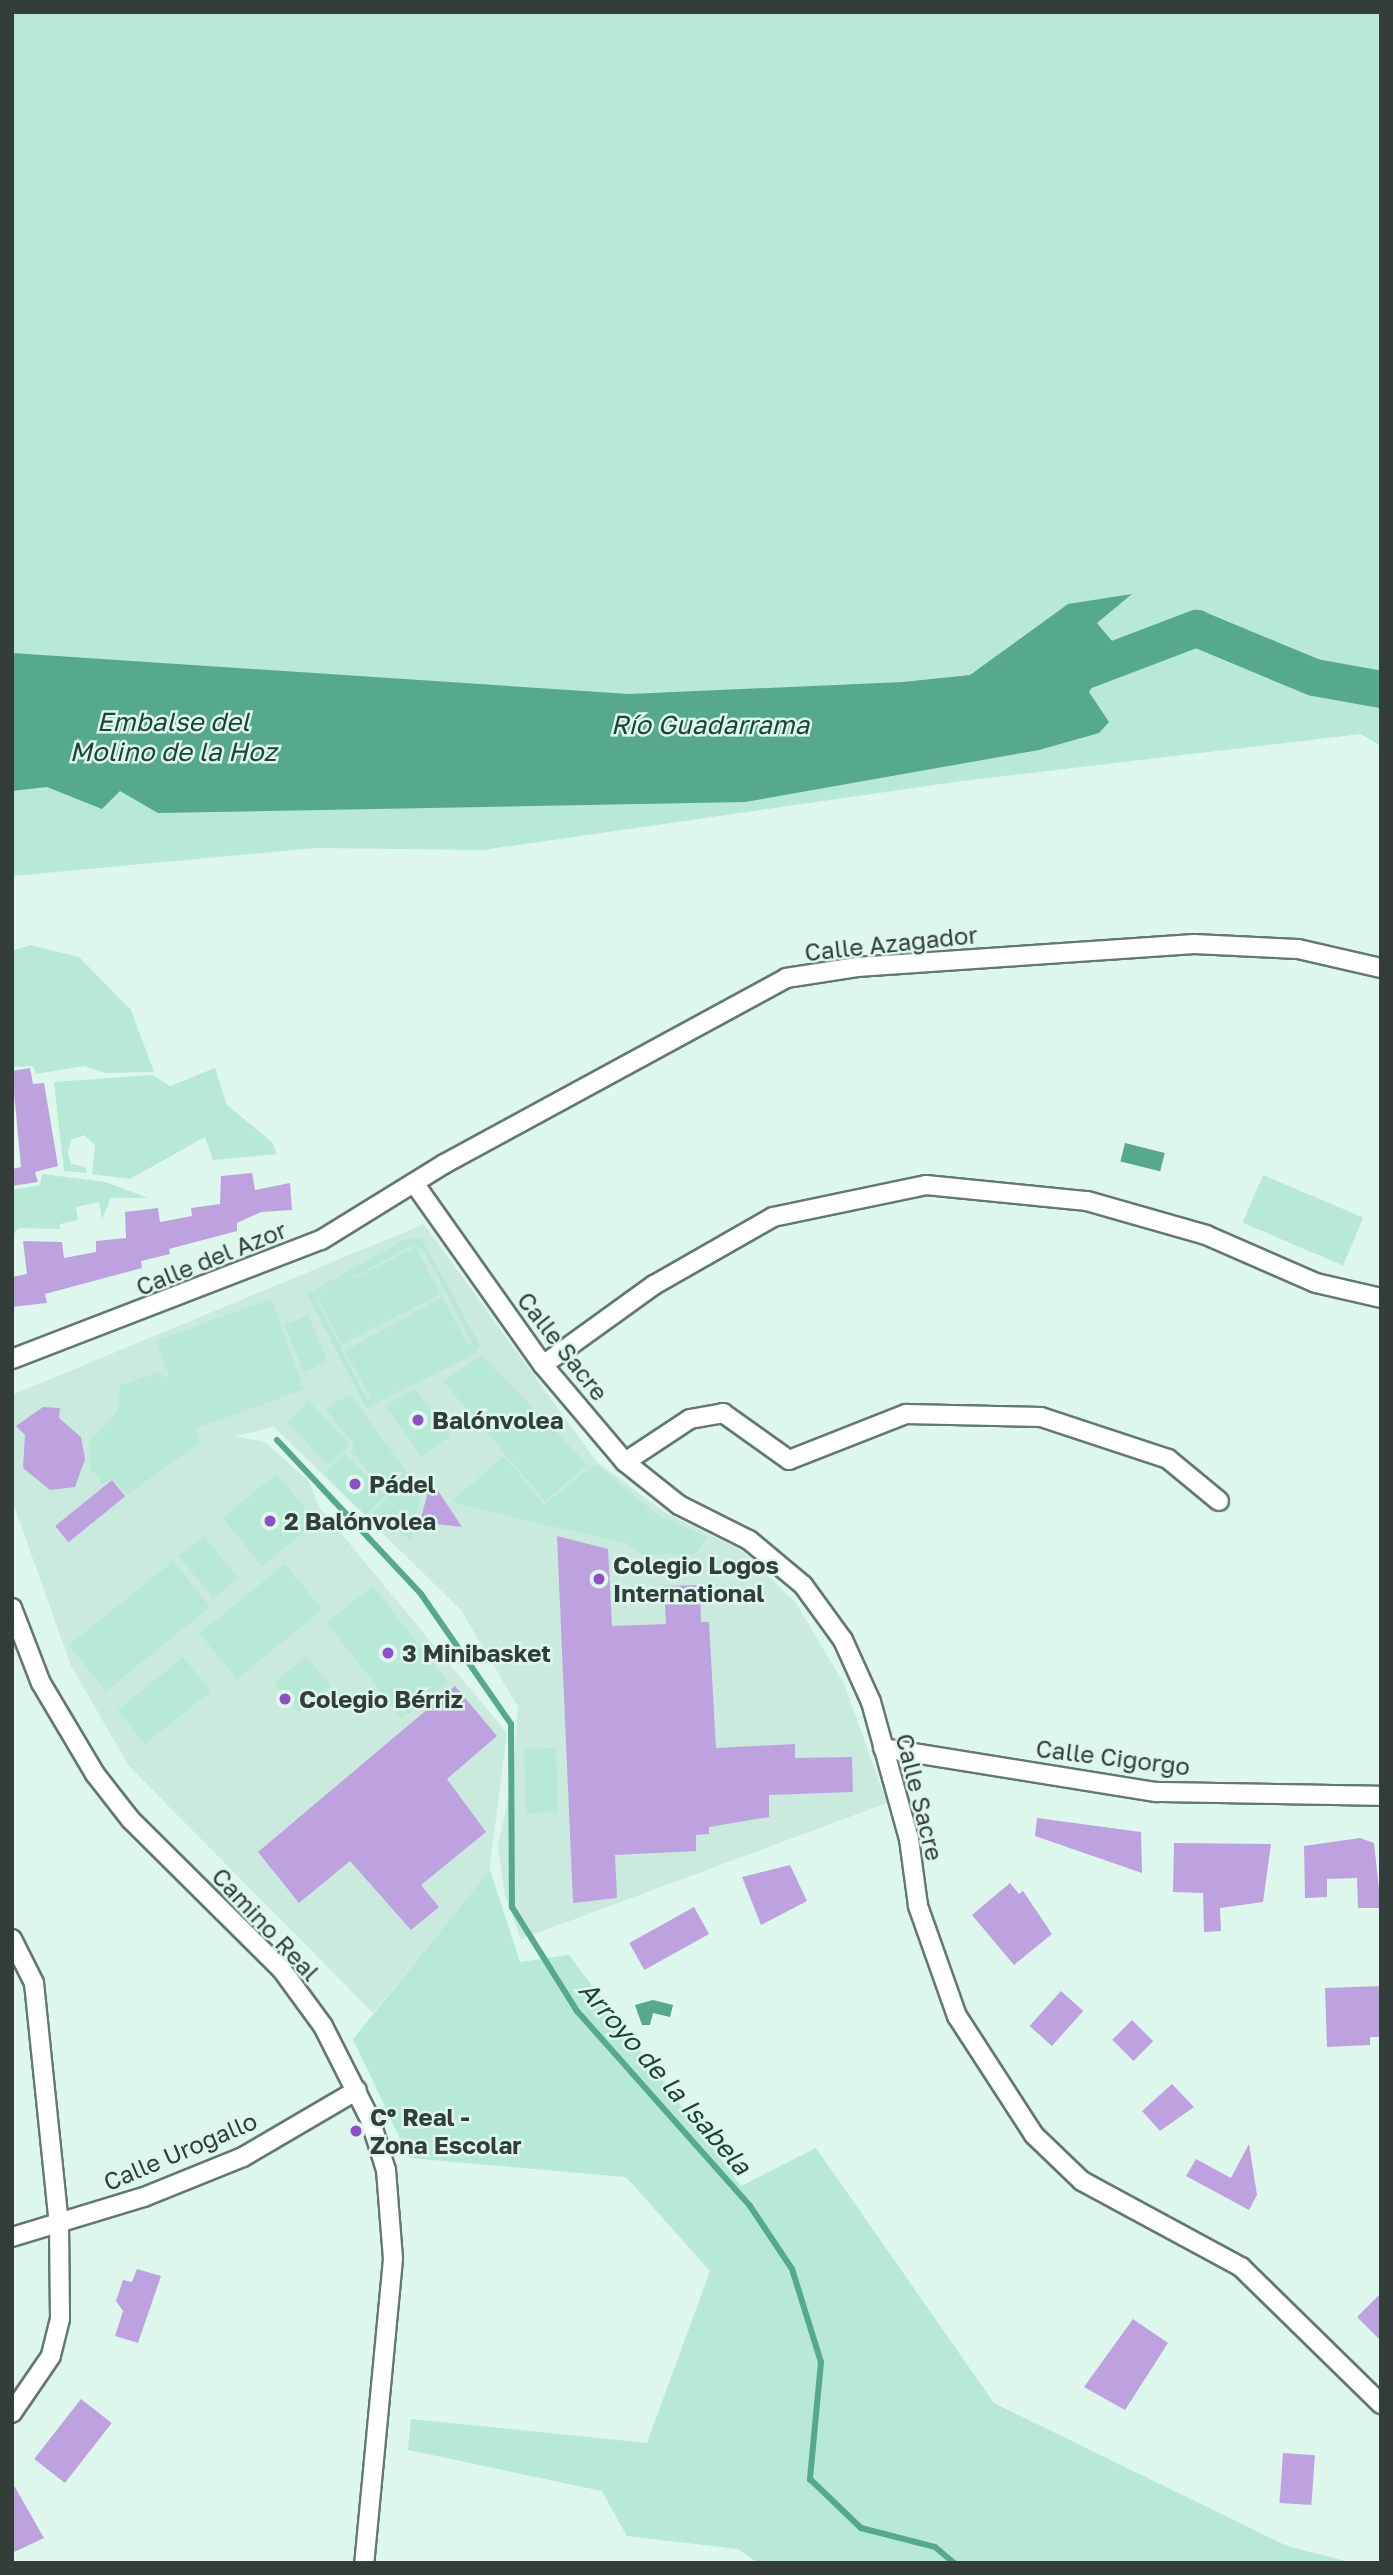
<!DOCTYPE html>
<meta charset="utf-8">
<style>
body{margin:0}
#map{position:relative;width:1393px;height:2575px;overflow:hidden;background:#def7ed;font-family:"Golos Text",sans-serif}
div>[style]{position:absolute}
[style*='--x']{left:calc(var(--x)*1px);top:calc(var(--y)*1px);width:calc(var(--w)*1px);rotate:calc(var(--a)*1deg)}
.built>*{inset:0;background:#caeade}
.green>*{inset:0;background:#b7e9d6;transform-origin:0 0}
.water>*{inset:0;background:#56a98d;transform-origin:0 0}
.stream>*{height:6px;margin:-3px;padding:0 3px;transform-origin:3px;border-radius:3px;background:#56a98d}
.river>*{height:37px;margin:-18.5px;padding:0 18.5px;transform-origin:18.5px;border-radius:18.5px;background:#56a98d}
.building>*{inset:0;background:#bea2e0;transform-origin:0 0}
.roads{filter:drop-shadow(2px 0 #637970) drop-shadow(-2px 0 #637970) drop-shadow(0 2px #637970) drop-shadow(0 -2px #637970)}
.street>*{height:18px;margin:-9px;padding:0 9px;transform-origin:9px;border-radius:9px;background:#fff}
.dots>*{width:19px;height:19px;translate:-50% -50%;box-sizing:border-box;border:4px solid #def7ed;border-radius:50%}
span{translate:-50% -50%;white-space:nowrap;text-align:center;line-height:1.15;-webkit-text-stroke:5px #def7ed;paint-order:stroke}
.street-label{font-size:24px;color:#333d39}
.poi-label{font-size:24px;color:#333d39;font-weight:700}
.left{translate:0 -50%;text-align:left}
.water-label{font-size:26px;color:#1d4336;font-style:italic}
.frame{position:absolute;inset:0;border:14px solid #333d39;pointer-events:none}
</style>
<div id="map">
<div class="built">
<i style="clip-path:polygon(424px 1224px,596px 1461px,664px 1512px,742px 1551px,796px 1603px,844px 1684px,887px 1803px,521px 1939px,505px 1896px,498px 1846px,513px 1775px,518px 1707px,461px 1610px,274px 1427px,235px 1436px,265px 1442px,309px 1481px,319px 1507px,507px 1733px,489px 1872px,373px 2013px,129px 1766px,71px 1666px,12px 1500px,12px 1395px)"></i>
</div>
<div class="green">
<i style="clip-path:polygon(12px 12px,1381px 12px,1381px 746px,1361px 734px,962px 781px,483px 850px,316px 848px,12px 876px)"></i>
<i style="clip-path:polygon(30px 945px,79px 957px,131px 1010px,154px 1072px,106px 1073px,84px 1066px,36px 1074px,33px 1066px,12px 1067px,12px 951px)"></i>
<i style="clip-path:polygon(215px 1068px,227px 1105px,272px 1142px,277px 1154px,213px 1160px,205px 1137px,130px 1179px,92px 1174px,95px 1145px,84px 1135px,71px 1140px,68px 1153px,71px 1164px,86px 1167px,86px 1173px,64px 1171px,54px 1082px,153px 1075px,170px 1086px)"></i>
<i style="clip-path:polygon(42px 1174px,106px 1182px,148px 1198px,111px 1198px,102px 1219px,99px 1202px,76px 1207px,78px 1220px,60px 1224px,60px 1229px,18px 1228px,12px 1238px,12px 1190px,40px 1185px)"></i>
<i style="left:1263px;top:1175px;width:109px;height:52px;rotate:23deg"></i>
<i style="clip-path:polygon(evenodd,421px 1238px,480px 1345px,475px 1354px,366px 1408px,307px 1294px,404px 1240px,421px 1238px,414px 1244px,425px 1252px,472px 1342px,367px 1400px,316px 1298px,414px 1244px)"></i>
<i style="left:416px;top:1247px;width:53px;height:110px;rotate:63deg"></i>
<i style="left:442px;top:1297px;width:54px;height:111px;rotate:61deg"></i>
<i style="left:271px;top:1299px;width:96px;height:122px;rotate:70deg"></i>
<i style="left:308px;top:1315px;width:51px;height:26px;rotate:67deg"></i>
<i style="clip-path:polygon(482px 1355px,588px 1465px,545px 1501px,443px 1381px)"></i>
<i style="clip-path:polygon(157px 1372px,170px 1378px,200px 1442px,127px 1495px,112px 1478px,103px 1484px,90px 1468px,89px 1441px,118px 1411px,120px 1386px)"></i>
<i style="clip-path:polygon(415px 1389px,451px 1435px,421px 1457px,385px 1405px)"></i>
<i style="clip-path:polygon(350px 1394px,421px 1492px,412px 1541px,373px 1513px,389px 1495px,351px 1451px,354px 1445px,326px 1409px)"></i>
<i style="left:309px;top:1401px;width:60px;height:30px;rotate:47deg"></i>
<i style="left:345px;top:1453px;width:59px;height:29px;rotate:46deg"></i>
<i style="clip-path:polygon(504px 1456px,544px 1505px,595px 1464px,659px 1516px,708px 1537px,695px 1554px,643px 1555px,627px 1544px,451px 1502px)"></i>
<i style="left:277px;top:1474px;width:62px;height:70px;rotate:51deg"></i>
<i style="left:204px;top:1536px;width:54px;height:32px;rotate:51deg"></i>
<i style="left:173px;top:1561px;width:59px;height:134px;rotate:51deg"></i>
<i style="left:285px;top:1564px;width:59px;height:110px;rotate:51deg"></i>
<i style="left:373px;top:1586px;width:122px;height:59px;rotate:52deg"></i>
<i style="left:306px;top:1656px;width:39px;height:42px;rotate:50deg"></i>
<i style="left:183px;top:1657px;width:44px;height:84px;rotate:51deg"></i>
<i style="left:556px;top:1748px;width:64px;height:32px;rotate:88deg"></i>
<i style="clip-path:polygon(490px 1870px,520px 1962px,569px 1955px,741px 2186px,816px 2148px,994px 2403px,1287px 2546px,1354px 2563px,758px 2563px,738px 2549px,627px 2536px,602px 2491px,408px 2450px,411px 2419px,647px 2443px,710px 2271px,626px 2177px,409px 2158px,353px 2039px)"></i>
</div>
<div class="water">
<i style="clip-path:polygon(1132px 594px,1097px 623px,1117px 647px,1089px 692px,1109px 722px,1099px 733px,1039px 750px,745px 802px,158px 813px,120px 791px,102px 809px,47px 787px,12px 791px,12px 653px,629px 694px,903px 682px,970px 675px,1068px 604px)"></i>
<i style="left:1125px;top:1143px;width:41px;height:19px;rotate:14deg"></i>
<i style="clip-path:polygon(653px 2000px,673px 2005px,670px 2017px,653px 2013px,650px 2025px,642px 2025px,635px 2005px)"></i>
</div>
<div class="stream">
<i style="--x:277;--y:1440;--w:211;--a:46.9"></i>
<i style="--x:421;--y:1594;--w:158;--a:55.3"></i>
<i style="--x:511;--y:1724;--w:183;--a:89.7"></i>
<i style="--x:512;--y:1907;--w:123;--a:58"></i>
<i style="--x:577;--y:2011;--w:261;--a:48.4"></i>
<i style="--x:750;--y:2206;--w:76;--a:56.3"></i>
<i style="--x:792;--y:2269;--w:97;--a:72.7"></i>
<i style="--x:821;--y:2362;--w:118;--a:95.4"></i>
<i style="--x:810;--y:2479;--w:71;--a:43.9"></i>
<i style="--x:861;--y:2528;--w:76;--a:14.4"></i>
<i style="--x:935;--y:2547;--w:25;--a:40"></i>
</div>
<div class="river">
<i style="--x:1059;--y:680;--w:147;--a:-20.8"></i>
<i style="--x:1196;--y:628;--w:128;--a:22.6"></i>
<i style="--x:1314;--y:677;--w:68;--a:10.2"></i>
</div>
<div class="building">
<i style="clip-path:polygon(30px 1068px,33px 1084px,44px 1083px,58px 1166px,35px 1172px,38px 1182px,12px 1186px,12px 1169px,21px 1167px,12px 1071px)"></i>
<i style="clip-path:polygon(252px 1173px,255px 1190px,290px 1183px,292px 1210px,261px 1212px,237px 1223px,237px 1231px,169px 1249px,170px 1254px,141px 1261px,142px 1268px,45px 1294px,47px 1303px,12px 1307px,12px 1277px,27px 1274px,23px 1241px,62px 1242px,64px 1258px,96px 1252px,96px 1241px,126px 1238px,125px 1212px,158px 1208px,160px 1222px,192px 1216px,191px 1208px,220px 1204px,221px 1176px)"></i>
<i style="clip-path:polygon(43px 1407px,60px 1408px,59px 1418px,81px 1437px,85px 1459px,75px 1487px,50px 1490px,23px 1468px,25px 1435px,16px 1426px)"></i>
<i style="left:112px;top:1480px;width:21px;height:73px;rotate:51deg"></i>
<i style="clip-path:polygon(431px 1480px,462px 1527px,420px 1522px)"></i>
<i style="clip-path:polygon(557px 1536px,608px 1549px,612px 1626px,666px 1624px,664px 1586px,700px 1585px,701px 1622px,709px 1622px,716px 1748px,795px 1744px,795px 1758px,852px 1757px,853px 1792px,769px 1795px,769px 1817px,709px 1827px,709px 1834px,696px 1835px,696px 1851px,615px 1855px,617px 1898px,573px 1903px)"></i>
<i style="clip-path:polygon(455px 1686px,497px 1736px,447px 1779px,486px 1832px,421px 1885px,439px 1907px,411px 1930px,350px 1861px,299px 1903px,258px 1852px)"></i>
<i style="clip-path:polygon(1037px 1818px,1141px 1832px,1142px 1873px,1035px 1836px)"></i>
<i style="clip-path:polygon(1360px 1838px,1374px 1843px,1381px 1908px,1358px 1908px,1357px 1878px,1327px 1879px,1327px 1897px,1305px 1898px,1304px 1846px)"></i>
<i style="clip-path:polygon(1174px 1843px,1271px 1844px,1263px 1902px,1220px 1908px,1221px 1931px,1204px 1932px,1203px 1893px,1173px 1892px)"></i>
<i style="clip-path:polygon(790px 1865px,807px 1901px,761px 1925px,742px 1877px)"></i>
<i style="clip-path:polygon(1010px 1883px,1019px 1894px,1023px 1891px,1052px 1934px,1014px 1965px,972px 1915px)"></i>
<i style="left:694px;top:1907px;width:31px;height:74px;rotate:61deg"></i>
<i style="clip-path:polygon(1381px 1986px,1381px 2037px,1370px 2037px,1370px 2045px,1327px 2047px,1325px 1988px)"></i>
<i style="left:1061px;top:1991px;width:30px;height:47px;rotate:42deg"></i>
<i style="left:1132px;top:2020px;width:30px;height:28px;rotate:45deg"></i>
<i style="clip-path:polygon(1172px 2084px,1194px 2107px,1160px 2131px,1142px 2111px)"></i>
<i style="clip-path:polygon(1249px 2144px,1257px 2195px,1249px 2210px,1186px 2176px,1196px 2159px,1231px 2178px)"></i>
<i style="clip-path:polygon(137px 2269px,161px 2276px,138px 2343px,115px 2336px,123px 2311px,116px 2301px,123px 2280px,132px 2282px)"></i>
<i style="clip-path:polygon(1381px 2293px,1381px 2341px,1357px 2317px)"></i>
<i style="clip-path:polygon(1133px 2319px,1168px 2343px,1125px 2410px,1084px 2387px)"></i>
<i style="left:81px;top:2399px;width:39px;height:76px;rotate:38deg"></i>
<i style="left:1283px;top:2453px;width:32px;height:50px;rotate:4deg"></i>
<i style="clip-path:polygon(12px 2482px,44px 2538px,12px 2553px)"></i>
</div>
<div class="roads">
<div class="street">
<i style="--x:414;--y:1183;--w:223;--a:54.7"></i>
<i style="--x:543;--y:1365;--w:127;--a:49.8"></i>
<i style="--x:625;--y:1462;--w:69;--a:38.5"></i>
<i style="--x:679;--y:1505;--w:78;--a:26.6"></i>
<i style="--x:749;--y:1540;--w:70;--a:39.8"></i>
<i style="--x:803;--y:1585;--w:68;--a:54"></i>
<i style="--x:843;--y:1640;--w:68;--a:65.7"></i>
<i style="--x:871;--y:1702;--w:142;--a:74.5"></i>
<i style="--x:909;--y:1839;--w:68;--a:82.3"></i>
<i style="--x:918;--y:1906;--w:117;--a:70.5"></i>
<i style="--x:957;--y:2016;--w:142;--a:57.1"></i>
<i style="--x:1034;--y:2135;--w:66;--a:43.8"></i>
<i style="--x:1082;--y:2181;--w:181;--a:28.4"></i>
<i style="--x:1241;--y:2267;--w:196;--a:44.4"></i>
<i style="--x:12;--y:1359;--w:331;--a:-21.1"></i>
<i style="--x:321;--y:1240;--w:145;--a:-31.7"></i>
<i style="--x:444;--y:1164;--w:389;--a:-28.5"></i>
<i style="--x:786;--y:978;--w:72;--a:-8.8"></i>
<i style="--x:857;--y:967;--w:338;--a:-3.9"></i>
<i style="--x:1194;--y:944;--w:104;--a:2.8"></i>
<i style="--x:1298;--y:949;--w:85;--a:12.9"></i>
<i style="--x:543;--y:1365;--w:137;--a:-35.8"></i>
<i style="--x:654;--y:1285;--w:137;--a:-29.7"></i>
<i style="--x:773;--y:1217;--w:156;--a:-11.8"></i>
<i style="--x:926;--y:1185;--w:162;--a:5.7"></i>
<i style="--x:1087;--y:1201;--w:124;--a:15.9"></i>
<i style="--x:1206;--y:1235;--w:120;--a:23.6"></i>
<i style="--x:1316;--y:1283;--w:67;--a:13"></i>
<i style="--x:625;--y:1462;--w:78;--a:-33.5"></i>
<i style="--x:690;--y:1419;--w:34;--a:-10"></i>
<i style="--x:723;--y:1413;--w:81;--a:35.5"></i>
<i style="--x:789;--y:1460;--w:126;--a:-21.5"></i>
<i style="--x:906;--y:1414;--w:135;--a:1.3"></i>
<i style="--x:1041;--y:1417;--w:134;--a:18.3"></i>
<i style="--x:1168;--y:1459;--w:66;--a:39.5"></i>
<i style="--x:12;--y:1608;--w:80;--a:68.9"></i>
<i style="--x:41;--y:1683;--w:106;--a:59.3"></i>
<i style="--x:95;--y:1774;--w:58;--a:52"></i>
<i style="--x:131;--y:1820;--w:213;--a:44.8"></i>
<i style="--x:282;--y:1970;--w:69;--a:53.8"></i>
<i style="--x:323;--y:2026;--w:104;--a:63.2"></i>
<i style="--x:370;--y:2119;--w:53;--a:72.6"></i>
<i style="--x:386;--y:2170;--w:89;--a:85.5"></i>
<i style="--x:393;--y:2259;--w:305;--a:95.4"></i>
<i style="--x:883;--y:1748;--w:277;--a:9.2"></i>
<i style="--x:1156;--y:1792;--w:225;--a:1"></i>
<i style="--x:12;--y:1939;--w:49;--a:63.4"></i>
<i style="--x:34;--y:1983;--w:241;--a:84.1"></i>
<i style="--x:59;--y:2223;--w:96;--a:89.4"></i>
<i style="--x:60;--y:2319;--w:38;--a:104"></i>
<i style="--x:51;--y:2356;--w:69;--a:124.4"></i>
<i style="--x:12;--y:2237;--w:138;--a:-16.9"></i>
<i style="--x:144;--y:2197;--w:107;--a:-22"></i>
<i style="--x:243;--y:2157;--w:132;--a:-30.4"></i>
</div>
</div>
<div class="dots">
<i style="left:418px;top:1420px;background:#8d4fc5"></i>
<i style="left:355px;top:1484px;background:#8d4fc5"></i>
<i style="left:270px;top:1521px;background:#8d4fc5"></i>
<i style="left:599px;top:1579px;background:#8d4fc5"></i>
<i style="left:388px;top:1653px;background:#8d4fc5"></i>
<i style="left:285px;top:1699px;background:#8d4fc5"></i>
<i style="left:356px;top:2131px;background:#8d4fc5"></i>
</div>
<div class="street-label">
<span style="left:891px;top:943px;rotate:-6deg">Calle Azagador</span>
<span style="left:211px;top:1258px;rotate:-22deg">Calle del Azor</span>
<span style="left:563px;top:1346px;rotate:52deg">Calle Sacre</span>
<span style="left:1113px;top:1757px;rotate:7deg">Calle Cigorgo</span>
<span style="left:920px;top:1797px;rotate:76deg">Calle Sacre</span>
<span style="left:266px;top:1924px;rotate:47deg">Camino Real</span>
<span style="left:180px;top:2151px;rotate:-23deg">Calle Urogallo</span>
</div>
<div class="poi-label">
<span class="left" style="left:432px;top:1420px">Balónvolea</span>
<span class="left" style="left:369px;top:1484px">Pádel</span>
<span class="left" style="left:284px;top:1521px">2 Balónvolea</span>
<span class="left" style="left:613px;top:1579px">Colegio Logos<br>International</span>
<span class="left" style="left:402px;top:1653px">3 Minibasket</span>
<span class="left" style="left:299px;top:1699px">Colegio Bérriz</span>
<span class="left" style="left:370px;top:2131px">Cº Real -<br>Zona Escolar</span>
</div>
<div class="water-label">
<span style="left:173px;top:737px">Embalse del<br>Molino de la Hoz</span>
<span style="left:710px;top:725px">Río Guadarrama</span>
<span style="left:665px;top:2078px;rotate:49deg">Arroyo de la Isabela</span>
</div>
<div class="frame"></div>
</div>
